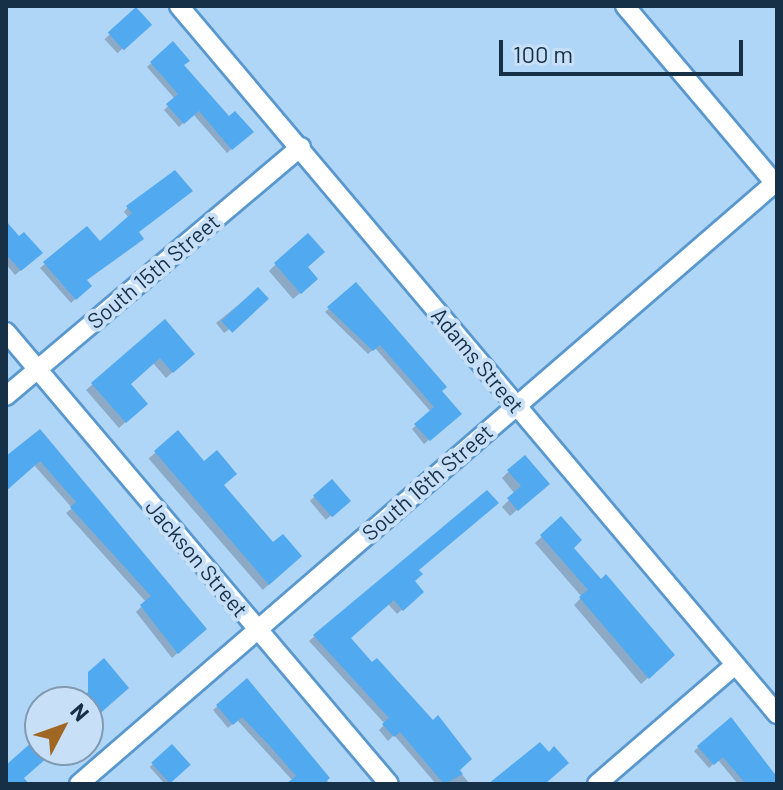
<!DOCTYPE html>
<style>
body{margin:0}
#map{position:relative;width:783px;height:790px;overflow:hidden;background:#afd5f7;font-family:Barlow,sans-serif}
div>[style]{position:absolute}
[style*='--x']{left:calc(var(--x)*1px);top:calc(var(--y)*1px);width:calc(var(--w)*1px);rotate:calc(var(--a)*1deg)}
.shadow>*{inset:0;background:#0003;transform-origin:0 0}
.building>*{inset:0;background:#51a9f0;transform-origin:0 0}
.roads{filter:drop-shadow(2px 0 #5898ce) drop-shadow(-2px 0 #5898ce) drop-shadow(0 2px #5898ce) drop-shadow(0 -2px #5898ce)}
.minor>*{height:18px;margin:-9px;padding:0 9px;transform-origin:9px;border-radius:9px;background:#fff}
span{translate:-50% -50%;white-space:nowrap;text-align:center;line-height:1.15;-webkit-text-stroke:8px #c7e0f7;paint-order:stroke}
.street-label{font-size:22px;color:#163147}
.frame{position:absolute;inset:0;border:8px solid #163147;pointer-events:none}
.north{position:absolute;left:24px;top:686px;width:80px;height:80px;box-sizing:border-box;background:#c7e0f7;border:2px solid #809ab1;border-radius:50%;rotate:49deg;font-size:22px;font-weight:700;line-height:32px;text-align:center;color:#163147}
.north::after{content:'';display:block;margin:auto;width:28px;height:36px;background:#a06724;clip-path:polygon(50% 0,100% 100%,50% 72%,0 100%)}
.scale{position:absolute;left:499px;top:40px;width:244px;height:36px;box-sizing:border-box;border:4px solid #163147;border-top:0;padding-left:10px;font-size:24px;line-height:28px;white-space:nowrap;color:#163147;-webkit-text-stroke:6px #c7e0f7;paint-order:stroke}
</style>
<div id="map">
<div class="shadow">
<i style="left:136px;top:10px;width:19px;height:43px;rotate:47deg"></i>
<i style="clip-path:polygon(173px 44px,182px 66px,229px 119px,251px 132px,227px 153px,193px 114px,179px 127px,164px 110px,175px 99px,147px 67px)"></i>
<i style="clip-path:polygon(175px 173px,136px 233px,85px 281px,89px 286px,71px 303px,40px 268px,87px 229px,100px 243px,129px 218px,124px 212px,128px 207px)"></i>
<i style="clip-path:polygon(6px 223px,35px 258px,15px 275px,6px 264px)"></i>
<i style="clip-path:polygon(276px 264px,306px 268px,309px 286px,293px 299px,269px 271px)"></i>
<i style="clip-path:polygon(356px 285px,459px 414px,424px 444px,412px 429px,431px 412px,375px 348px,368px 354px,325px 312px)"></i>
<i style="left:258px;top:289px;width:13px;height:54px;rotate:51deg"></i>
<i style="clip-path:polygon(165px 321px,186px 360px,166px 378px,153px 363px,128px 384px,139px 410px,119px 428px,86px 390px)"></i>
<i style="clip-path:polygon(40px 432px,199px 634px,172px 658px,136px 612px,146px 602px,66px 513px,72px 508px,34px 465px,6px 490px,6px 461px)"></i>
<i style="left:178px;top:433px;width:174px;height:39px;rotate:49deg"></i>
<i style="clip-path:polygon(509px 471px,540px 490px,510px 516px,502px 507px,515px 494px,502px 478px)"></i>
<i style="left:332px;top:482px;width:25px;height:29px;rotate:50deg"></i>
<i style="clip-path:polygon(487px 493px,417px 571px,412px 582px,422px 592px,397px 614px,388px 604px,348px 638px,470px 784px,436px 784px,394px 735px,388px 741px,379px 730px,385px 724px,309px 641px)"></i>
<i style="clip-path:polygon(561px 519px,571px 548px,666px 662px,641px 684px,574px 605px,582px 597px,535px 543px)"></i>
<i style="clip-path:polygon(246px 681px,330px 784px,290px 784px,293px 781px,237px 720px,228px 728px,213px 710px)"></i>
<i style="clip-path:polygon(731px 719px,777px 777px,777px 784px,738px 784px,718px 760px,709px 768px,694px 751px)"></i>
<i style="left:172px;top:747px;width:24px;height:30px;rotate:48deg"></i>
</div>
<div class="building">
<i style="left:136px;top:7px;width:24px;height:38px;rotate:48deg"></i>
<i style="clip-path:polygon(173px 41px,190px 61px,184px 65px,229px 116px,235px 111px,254px 132px,232px 150px,199px 111px,184px 124px,166px 104px,178px 94px,150px 62px)"></i>
<i style="clip-path:polygon(175px 170px,193px 191px,139px 232px,144px 239px,87px 280px,92px 286px,76px 300px,43px 262px,87px 226px,100px 241px,132px 213px,126px 206px)"></i>
<i style="clip-path:polygon(6px 221px,19px 236px,24px 232px,43px 253px,21px 271px,6px 254px)"></i>
<i style="clip-path:polygon(308px 233px,325px 252px,308px 267px,318px 279px,301px 294px,274px 263px)"></i>
<i style="clip-path:polygon(356px 282px,447px 387px,442px 391px,462px 414px,430px 441px,414px 424px,434px 407px,380px 345px,373px 351px,327px 307px)"></i>
<i style="left:258px;top:287px;width:16px;height:50px;rotate:47deg"></i>
<i style="clip-path:polygon(165px 319px,195px 354px,173px 373px,160px 358px,131px 384px,148px 404px,126px 423px,91px 383px)"></i>
<i style="clip-path:polygon(40px 429px,207px 629px,178px 654px,140px 605px,151px 596px,70px 507px,76px 502px,40px 461px,6px 491px,6px 456px)"></i>
<i style="clip-path:polygon(178px 430px,204px 461px,217px 450px,237px 474px,224px 485px,273px 542px,283px 534px,302px 556px,269px 585px,154px 451px)"></i>
<i style="clip-path:polygon(525px 455px,550px 484px,518px 511px,507px 498px,521px 486px,507px 470px)"></i>
<i style="left:332px;top:479px;width:29px;height:25px;rotate:49deg"></i>
<i style="clip-path:polygon(487px 490px,499px 503px,419px 570px,423px 574px,415px 581px,424px 592px,403px 611px,394px 600px,351px 638px,372px 662px,377px 658px,433px 720px,438px 715px,472px 759px,460px 770px,463px 774px,444px 784px,400px 732px,394px 737px,382px 724px,389px 718px,313px 635px)"></i>
<i style="clip-path:polygon(561px 516px,582px 540px,574px 548px,601px 579px,606px 574px,675px 655px,649px 679px,579px 597px,588px 590px,540px 535px)"></i>
<i style="clip-path:polygon(104px 658px,129px 688px,88px 724px,88px 702px,77px 702px,88px 692px,88px 672px)"></i>
<i style="clip-path:polygon(247px 678px,330px 778px,323px 784px,286px 784px,296px 776px,269px 745px,242px 717px,233px 725px,216px 705px)"></i>
<i style="clip-path:polygon(731px 717px,777px 777px,777px 784px,746px 784px,723px 757px,714px 765px,697px 746px)"></i>
<i style="clip-path:polygon(40px 735px,40px 750px,56px 750px,24px 778px,29px 784px,6px 784px,6px 765px)"></i>
<i style="clip-path:polygon(540px 742px,549px 752px,554px 746px,569px 763px,545px 784px,488px 784px)"></i>
<i style="left:172px;top:744px;width:28px;height:28px;rotate:48deg"></i>
</div>
<div class="roads">
<div class="minor">
<i style="--x:179;--y:6;--w:927;--a:49.81"></i>
<i style="--x:625;--y:6;--w:236;--a:49.8"></i>
<i style="--x:6;--y:332;--w:592;--a:49.72"></i>
<i style="--x:6;--y:396;--w:386;--a:-40.2"></i>
<i style="--x:79;--y:784;--w:922;--a:-40.82"></i>
<i style="--x:597;--y:784;--w:182;--a:-40.8"></i>
</div>
</div>
<div class="street-label">
<span style="left:153px;top:271px;rotate:-40deg">South 15th Street</span>
<span style="left:478px;top:360px;rotate:50deg">Adams Street</span>
<span style="left:427px;top:482px;rotate:-41deg">South 16th Street</span>
<span style="left:197px;top:558px;rotate:50deg">Jackson Street</span>
</div>
<div class="frame"></div>
<div class="north">N</div>
<div class="scale">100 m</div>
</div>
